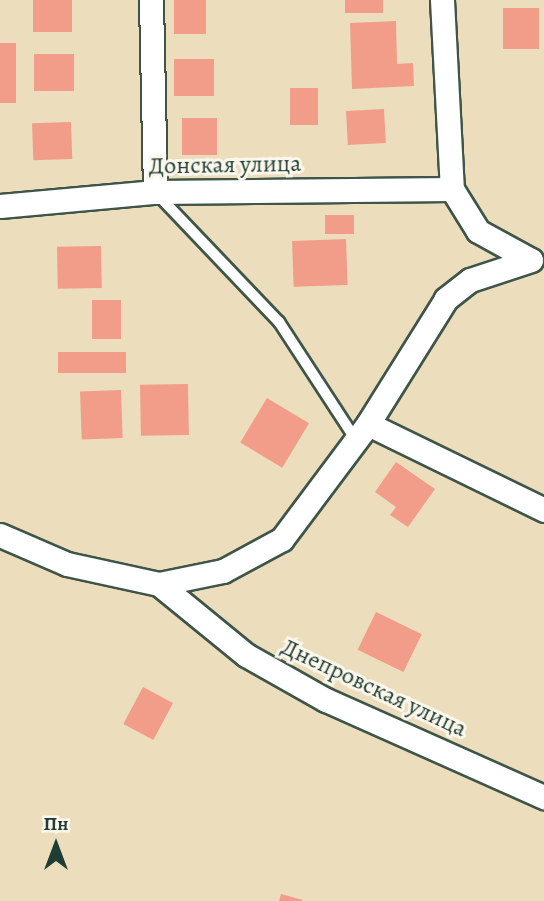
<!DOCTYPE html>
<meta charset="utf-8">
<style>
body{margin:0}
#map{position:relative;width:544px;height:901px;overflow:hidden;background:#ecdebc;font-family:Alegreya,serif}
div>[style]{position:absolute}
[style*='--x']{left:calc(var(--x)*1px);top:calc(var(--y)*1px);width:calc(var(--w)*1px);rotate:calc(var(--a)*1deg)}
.building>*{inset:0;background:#f29d89;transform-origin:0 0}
.roads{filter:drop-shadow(2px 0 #3e5548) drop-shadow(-2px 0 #3e5548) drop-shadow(0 2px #3e5548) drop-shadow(0 -2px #3e5548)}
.service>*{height:10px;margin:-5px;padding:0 5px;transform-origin:5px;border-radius:5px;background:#fff}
.minor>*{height:23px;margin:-11.5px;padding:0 11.5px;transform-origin:11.5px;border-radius:11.5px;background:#fff}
span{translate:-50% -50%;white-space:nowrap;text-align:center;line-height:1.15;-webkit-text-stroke:6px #fbf7ec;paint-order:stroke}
.street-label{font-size:24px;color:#1f3d34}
.north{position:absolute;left:21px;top:810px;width:70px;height:70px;-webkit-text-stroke:5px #fbf7ec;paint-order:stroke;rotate:0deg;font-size:19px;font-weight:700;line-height:28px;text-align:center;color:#1f3d34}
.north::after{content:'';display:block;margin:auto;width:24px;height:32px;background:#1f3d34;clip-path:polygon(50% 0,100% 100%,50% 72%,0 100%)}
</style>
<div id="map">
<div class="building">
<i style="left:33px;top:0;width:39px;height:32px"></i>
<i style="left:174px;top:0;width:32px;height:34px"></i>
<i style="left:345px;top:0;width:38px;height:13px"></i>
<i style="left:539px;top:8px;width:41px;height:36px;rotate:90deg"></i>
<i style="clip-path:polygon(396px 21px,397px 64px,413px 63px,414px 86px,352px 89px,350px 23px)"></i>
<i style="left:0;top:43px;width:16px;height:60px"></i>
<i style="left:74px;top:54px;width:37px;height:40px;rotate:90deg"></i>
<i style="left:174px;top:59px;width:40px;height:37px"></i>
<i style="left:318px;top:88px;width:37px;height:28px;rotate:90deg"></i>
<i style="left:384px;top:109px;width:34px;height:38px;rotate:87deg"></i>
<i style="left:182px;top:118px;width:35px;height:37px"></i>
<i style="left:71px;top:122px;width:37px;height:39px;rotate:88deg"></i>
<i style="left:325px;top:215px;width:29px;height:19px"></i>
<i style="left:346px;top:239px;width:46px;height:54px;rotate:88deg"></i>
<i style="left:101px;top:246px;width:42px;height:44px;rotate:89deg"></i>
<i style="left:92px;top:300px;width:29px;height:39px"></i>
<i style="left:126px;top:352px;width:21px;height:68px;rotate:90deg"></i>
<i style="left:188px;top:384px;width:51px;height:48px;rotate:89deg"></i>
<i style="left:121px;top:390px;width:48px;height:41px;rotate:88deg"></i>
<i style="left:267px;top:398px;width:49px;height:52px;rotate:31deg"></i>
<i style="clip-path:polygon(396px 462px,435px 489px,408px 527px,390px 515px,396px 507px,375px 492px)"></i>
<i style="left:376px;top:612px;width:51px;height:42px;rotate:26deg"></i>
<i style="left:143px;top:687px;width:34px;height:42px;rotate:28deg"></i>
<i style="clip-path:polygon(281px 894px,303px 900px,302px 901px,279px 901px)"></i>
</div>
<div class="roads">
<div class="service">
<i style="--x:157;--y:194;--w:177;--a:46.4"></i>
<i style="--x:279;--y:322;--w:141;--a:56.9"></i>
</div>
<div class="minor">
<i style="--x:151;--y:0;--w:192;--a:88.8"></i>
<i style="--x:442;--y:0;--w:189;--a:87"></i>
<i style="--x:452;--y:189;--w:49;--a:58.2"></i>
<i style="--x:478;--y:231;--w:60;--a:28.7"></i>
<i style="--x:531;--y:260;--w:64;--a:161.8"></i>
<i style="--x:470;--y:280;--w:31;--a:142"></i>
<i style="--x:446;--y:299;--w:147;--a:122"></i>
<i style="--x:368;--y:424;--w:196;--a:26"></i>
<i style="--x:0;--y:206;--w:156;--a:-5.2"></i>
<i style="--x:155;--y:192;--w:297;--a:-0.6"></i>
<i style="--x:0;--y:535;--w:73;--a:23.4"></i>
<i style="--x:67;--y:564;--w:94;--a:12.3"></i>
<i style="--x:159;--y:584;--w:65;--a:-11.5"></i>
<i style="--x:223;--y:571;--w:67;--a:-28.5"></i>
<i style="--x:282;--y:539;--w:144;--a:-53.2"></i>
<i style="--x:159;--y:584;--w:112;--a:39.2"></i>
<i style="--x:246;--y:655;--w:92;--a:29.4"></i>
<i style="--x:326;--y:700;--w:239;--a:24"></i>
</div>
</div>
<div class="street-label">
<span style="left:225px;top:165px;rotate:-1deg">Донская улица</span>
<span style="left:374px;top:688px;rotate:25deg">Днепровская улица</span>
</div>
<div class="north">Пн</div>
</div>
